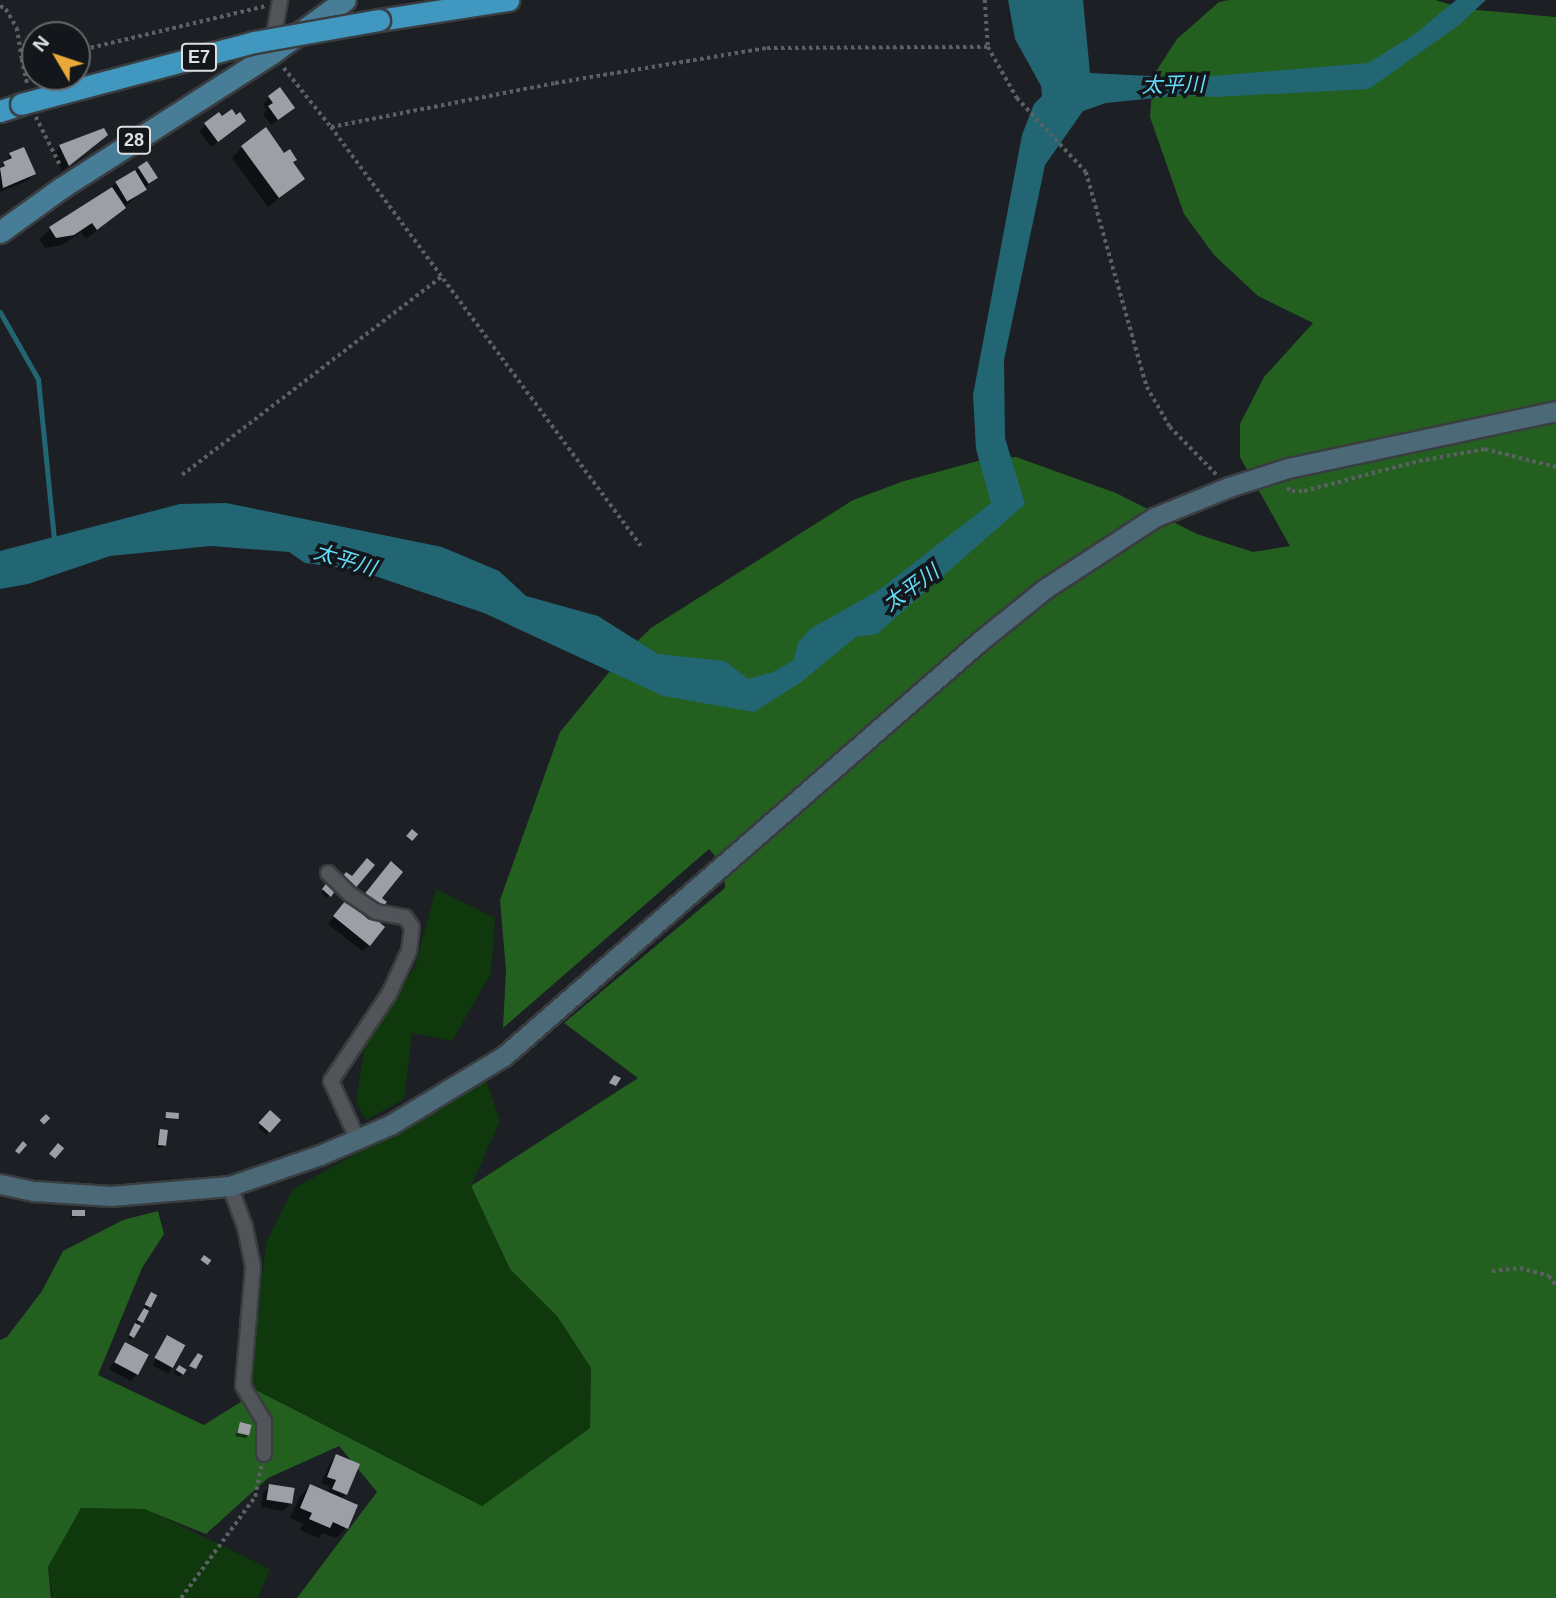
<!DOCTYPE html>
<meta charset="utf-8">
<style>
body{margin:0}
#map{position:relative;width:1556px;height:1598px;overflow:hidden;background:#1c1f24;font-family:Arial,"Noto Sans JP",sans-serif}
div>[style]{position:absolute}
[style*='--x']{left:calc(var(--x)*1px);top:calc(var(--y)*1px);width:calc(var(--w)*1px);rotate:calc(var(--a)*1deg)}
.green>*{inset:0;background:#0f380c}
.forest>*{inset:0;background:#235f1e}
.water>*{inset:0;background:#226573}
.shadow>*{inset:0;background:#0007;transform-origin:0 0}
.stream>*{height:5px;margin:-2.5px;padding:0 2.5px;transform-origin:2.5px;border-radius:2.5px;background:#226573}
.building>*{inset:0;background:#9ca0a6;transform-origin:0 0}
.path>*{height:3.5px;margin-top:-1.75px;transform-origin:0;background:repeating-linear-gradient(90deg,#5c5f63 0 3.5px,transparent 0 7px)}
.roads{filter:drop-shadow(2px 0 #3a3d40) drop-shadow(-2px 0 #3a3d40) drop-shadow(0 2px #3a3d40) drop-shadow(0 -2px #3a3d40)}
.street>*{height:14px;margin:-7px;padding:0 7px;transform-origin:7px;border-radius:7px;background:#51555a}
.secondary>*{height:19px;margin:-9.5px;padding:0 9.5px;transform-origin:9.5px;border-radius:9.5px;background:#4c6978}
.primary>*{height:21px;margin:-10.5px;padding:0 10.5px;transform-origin:10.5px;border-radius:10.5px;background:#477d97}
.highway>*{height:21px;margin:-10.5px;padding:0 10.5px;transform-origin:10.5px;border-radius:10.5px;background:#4097bf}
.bridges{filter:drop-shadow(2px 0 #3a3d40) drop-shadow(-2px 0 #3a3d40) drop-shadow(0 2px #3a3d40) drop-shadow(0 -2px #3a3d40)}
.highway-bridge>*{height:21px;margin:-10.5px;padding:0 10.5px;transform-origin:10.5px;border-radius:10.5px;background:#4097bf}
span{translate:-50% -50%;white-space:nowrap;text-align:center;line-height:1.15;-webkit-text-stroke:7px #13161a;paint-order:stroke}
.shield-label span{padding:2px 5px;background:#13161a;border:2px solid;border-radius:5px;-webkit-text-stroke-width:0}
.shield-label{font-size:18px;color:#dde0e3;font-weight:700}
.water-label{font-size:21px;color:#62dffa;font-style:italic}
.north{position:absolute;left:21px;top:21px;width:70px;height:70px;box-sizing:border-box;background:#13161a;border:2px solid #64676a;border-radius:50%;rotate:309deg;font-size:19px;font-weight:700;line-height:28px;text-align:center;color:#dde0e3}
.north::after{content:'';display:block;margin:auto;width:24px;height:32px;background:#e9aa38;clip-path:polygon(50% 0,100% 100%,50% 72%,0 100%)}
</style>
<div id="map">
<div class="green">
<i style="clip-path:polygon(436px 889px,495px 918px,491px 973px,452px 1041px,412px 1033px,404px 1099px,366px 1120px,356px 1101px,365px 1046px,415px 966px)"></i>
<i style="clip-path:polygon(486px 1080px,500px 1121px,471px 1186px,510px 1269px,557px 1316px,591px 1368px,590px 1428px,482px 1506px,249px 1386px,266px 1243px,293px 1189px)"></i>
<i style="clip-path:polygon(80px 1508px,144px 1508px,270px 1569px,258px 1598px,53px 1598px,48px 1567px)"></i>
</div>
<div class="forest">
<i style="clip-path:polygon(1229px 0,1435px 0,1465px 9px,1556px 17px,1556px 1598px,297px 1598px,377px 1492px,339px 1446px,268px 1478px,206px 1534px,144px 1509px,81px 1508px,48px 1567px,51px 1598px,0 1598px,0 1340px,7px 1337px,42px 1291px,63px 1251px,123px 1220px,158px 1211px,164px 1234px,142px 1268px,98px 1375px,204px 1425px,258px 1391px,482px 1506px,590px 1428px,591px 1368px,557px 1316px,510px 1269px,471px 1186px,638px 1078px,564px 1023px,725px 888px,724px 866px,709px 849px,503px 1028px,506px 971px,500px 900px,560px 732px,624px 654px,651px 628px,853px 500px,904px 481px,985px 459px,1016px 457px,1116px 493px,1197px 534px,1253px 552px,1290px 546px,1240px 457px,1240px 424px,1264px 377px,1313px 323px,1258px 296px,1214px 255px,1184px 214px,1150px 117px,1153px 76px,1177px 39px,1219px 2px)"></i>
</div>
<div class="water">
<i style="clip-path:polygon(1008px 0,1083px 0,1090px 73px,1188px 78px,1368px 63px,1415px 34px,1456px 0,1486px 0,1459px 25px,1369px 89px,1216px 97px,1184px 95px,1106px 103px,1083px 111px,1045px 165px,1004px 360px,1005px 438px,1025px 504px,877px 634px,856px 637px,801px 682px,754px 712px,663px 696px,484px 613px,357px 570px,305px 563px,289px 552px,211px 546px,110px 556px,28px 584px,0 589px,0 551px,180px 504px,226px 503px,442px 547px,499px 571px,526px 596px,598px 616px,658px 654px,725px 661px,748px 679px,773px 672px,794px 660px,798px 643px,810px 629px,879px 590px,991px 503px,976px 449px,973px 395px,1022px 135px,1034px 104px,1042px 96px,1041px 86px,1015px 39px)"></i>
</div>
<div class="shadow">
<i style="clip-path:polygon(269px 98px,286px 114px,271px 125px,263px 114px,267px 110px,263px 104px)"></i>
<i style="clip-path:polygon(206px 125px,237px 127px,211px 147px,199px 131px)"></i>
<i style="clip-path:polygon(103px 130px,99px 142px,62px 171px,53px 154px,60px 147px)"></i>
<i style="clip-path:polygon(242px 147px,291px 163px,303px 178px,268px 207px,232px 158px)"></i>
<i style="clip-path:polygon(10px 155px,34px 174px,27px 181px,0 192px,0 168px)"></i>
<i style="clip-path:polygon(139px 168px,153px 181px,113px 218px,86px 239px,81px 232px,62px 245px,45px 248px,39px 239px,50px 229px)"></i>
<i style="left:327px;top:886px;width:8px;height:9px;rotate:40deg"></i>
<i style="clip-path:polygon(339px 909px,369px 945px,362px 951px,328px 924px)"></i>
<i style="left:270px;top:1113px;width:11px;height:19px;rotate:38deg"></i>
<i style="clip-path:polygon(167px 1114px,177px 1118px,164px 1120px)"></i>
<i style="clip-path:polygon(160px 1131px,165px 1145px,163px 1148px,156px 1148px)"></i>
<i style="clip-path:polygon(73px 1212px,83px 1215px,70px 1218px)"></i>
<i style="clip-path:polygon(149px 1297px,149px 1306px,130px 1340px,128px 1338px)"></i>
<i style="left:167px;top:1337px;width:18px;height:32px;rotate:27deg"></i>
<i style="clip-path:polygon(126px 1344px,137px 1374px,131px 1381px,109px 1369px)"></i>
<i style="clip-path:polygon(176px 1370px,182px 1374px,179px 1377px,174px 1373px)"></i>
<i style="clip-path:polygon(240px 1424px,248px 1435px,246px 1438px,235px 1436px)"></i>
<i style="clip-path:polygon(336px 1456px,346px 1494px,341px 1499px,346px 1528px,336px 1538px,323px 1533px,318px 1538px,300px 1530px,303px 1524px,290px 1518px,300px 1496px,311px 1486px,328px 1493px,330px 1487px,321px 1483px,330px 1463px)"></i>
<i style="clip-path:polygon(270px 1486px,290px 1504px,283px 1511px,261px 1507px,263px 1493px)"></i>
</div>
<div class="stream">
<i style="--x:0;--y:312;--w:77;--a:60.4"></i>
<i style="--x:38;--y:379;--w:161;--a:84.3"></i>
</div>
<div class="building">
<i style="clip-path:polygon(280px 87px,295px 108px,278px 120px,268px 106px,273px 103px,268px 96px)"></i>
<i style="clip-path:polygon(232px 109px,236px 115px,240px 112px,246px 121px,218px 142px,204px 123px,219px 112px,222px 116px)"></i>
<i style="clip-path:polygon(266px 127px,284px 153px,290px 149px,297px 160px,293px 162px,305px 179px,279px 198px,241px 146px)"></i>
<i style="clip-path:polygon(104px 128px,108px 135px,69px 166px,59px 145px)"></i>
<i style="clip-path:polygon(24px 147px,36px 174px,3px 188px,0 168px,5px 166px,3px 162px,12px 158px,9px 153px)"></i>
<i style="left:147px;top:161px;width:20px;height:11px;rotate:57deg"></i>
<i style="left:135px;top:170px;width:23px;height:23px;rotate:59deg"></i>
<i style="clip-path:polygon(112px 187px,126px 208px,97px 230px,92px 223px,74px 235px,56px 238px,49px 227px)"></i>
<i style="left:412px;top:829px;width:8px;height:9px;rotate:40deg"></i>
<i style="clip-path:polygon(367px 858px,375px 865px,353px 891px,340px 880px,346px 872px,352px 876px)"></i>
<i style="clip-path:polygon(391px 861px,403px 872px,382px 898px,387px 902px,381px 908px,363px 896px)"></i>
<i style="clip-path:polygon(326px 884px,335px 891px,331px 897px,322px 889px)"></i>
<i style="clip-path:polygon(346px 900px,369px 920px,372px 916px,385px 927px,370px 946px,333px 916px)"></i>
<i style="clip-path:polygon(614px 1075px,621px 1078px,616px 1086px,609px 1083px)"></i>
<i style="left:270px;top:1110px;width:15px;height:17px;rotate:42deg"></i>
<i style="left:166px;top:1112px;width:13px;height:6px;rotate:4deg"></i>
<i style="left:46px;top:1114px;width:6px;height:9px;rotate:45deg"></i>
<i style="left:160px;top:1129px;width:8px;height:16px;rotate:7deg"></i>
<i style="clip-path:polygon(23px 1141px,27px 1145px,19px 1154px,15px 1151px)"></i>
<i style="left:58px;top:1143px;width:8px;height:14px;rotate:40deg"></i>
<i style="left:72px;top:1210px;width:13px;height:6px"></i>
<i style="left:204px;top:1255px;width:9px;height:6px;rotate:36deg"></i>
<i style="left:151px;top:1292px;width:7px;height:14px;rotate:27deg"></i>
<i style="clip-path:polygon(144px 1308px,149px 1311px,143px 1323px,137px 1320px)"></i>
<i style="clip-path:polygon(135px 1323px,141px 1326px,134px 1338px,129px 1335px)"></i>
<i style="left:167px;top:1335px;width:21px;height:26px;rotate:29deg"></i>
<i style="left:125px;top:1342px;width:27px;height:23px;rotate:28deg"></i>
<i style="clip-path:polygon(198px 1353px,203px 1356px,196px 1369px,189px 1366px)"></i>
<i style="left:179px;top:1365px;width:9px;height:6px;rotate:32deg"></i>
<i style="left:240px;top:1422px;width:12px;height:11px;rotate:14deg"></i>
<i style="clip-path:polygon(336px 1454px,360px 1464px,347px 1495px,332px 1489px,336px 1480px,327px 1477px)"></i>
<i style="left:269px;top:1484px;width:26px;height:16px;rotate:9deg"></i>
<i style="clip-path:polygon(310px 1484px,358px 1505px,348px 1529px,333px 1522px,330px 1528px,309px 1519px,312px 1513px,300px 1508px)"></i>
</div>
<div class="path">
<i style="--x:985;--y:0;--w:47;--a:86.3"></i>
<i style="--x:988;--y:47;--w:59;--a:60.4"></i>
<i style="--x:1017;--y:98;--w:101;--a:47"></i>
<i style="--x:1086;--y:172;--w:223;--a:74.2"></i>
<i style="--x:1147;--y:387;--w:46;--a:60.1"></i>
<i style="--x:1170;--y:427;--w:67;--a:45.6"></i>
<i style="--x:0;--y:6;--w:7;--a:27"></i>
<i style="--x:6;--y:9;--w:22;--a:60"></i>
<i style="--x:17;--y:28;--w:31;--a:81"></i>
<i style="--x:22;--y:59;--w:13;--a:0"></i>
<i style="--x:77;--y:51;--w:194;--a:-13.4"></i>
<i style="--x:22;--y:59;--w:25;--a:78"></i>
<i style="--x:284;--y:68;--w:75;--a:51.5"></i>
<i style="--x:331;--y:127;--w:521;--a:53.5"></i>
<i style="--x:36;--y:117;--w:56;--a:63.4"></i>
<i style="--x:331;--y:127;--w:228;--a:-11.1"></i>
<i style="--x:555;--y:83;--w:215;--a:-9.4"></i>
<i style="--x:767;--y:48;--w:221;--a:-0.3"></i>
<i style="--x:182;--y:475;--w:327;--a:-37.4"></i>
<i style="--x:1287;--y:488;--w:6;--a:31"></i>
<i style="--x:1292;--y:491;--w:12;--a:0"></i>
<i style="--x:1304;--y:491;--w:119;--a:-14.6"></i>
<i style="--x:1419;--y:461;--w:67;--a:-10.3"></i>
<i style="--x:1485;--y:449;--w:73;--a:14.2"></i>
<i style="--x:1492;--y:1271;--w:28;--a:-6"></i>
<i style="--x:1520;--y:1268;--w:30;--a:15"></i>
<i style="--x:1549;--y:1276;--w:12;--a:55"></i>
<i style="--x:181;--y:1598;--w:125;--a:-53.8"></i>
<i style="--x:255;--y:1497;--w:32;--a:-79"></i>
</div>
<div class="roads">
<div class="street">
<i style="--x:272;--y:47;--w:48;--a:-80.3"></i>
<i style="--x:328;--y:873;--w:32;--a:44"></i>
<i style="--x:351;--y:895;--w:30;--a:34"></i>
<i style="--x:376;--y:912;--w:29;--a:10"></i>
<i style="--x:405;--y:917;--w:12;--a:55"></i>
<i style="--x:412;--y:927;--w:24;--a:97"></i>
<i style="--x:409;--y:951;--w:47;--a:114.9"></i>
<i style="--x:389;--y:994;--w:105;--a:123.7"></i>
<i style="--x:331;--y:1081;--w:65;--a:65.4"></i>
<i style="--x:230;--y:1186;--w:44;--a:69.9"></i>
<i style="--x:245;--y:1227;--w:41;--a:78.7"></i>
<i style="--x:253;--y:1267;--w:119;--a:94.8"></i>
<i style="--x:243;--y:1386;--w:41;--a:59"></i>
<i style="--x:264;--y:1421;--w:33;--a:90"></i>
</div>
<div class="secondary">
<i style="--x:0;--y:1184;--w:35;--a:12"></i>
<i style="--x:34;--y:1191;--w:77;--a:3.7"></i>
<i style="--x:111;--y:1196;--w:119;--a:-4.8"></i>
<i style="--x:230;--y:1186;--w:95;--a:-19"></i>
<i style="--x:320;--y:1155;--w:76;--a:-23.2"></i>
<i style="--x:390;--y:1125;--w:133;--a:-31.2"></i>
<i style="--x:504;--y:1056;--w:632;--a:-41.08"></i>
<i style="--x:980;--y:641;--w:85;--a:-38.8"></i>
<i style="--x:1046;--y:588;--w:130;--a:-33.1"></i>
<i style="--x:1155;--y:517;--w:80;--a:-22.1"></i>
<i style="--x:1229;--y:487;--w:62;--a:-17.9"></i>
<i style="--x:1288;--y:468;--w:274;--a:-12"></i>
</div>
<div class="primary">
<i style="--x:0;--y:232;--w:75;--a:-35.8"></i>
<i style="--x:61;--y:188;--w:250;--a:-32.6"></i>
<i style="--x:272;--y:53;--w:90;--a:-36"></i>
</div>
<div class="highway">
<i style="--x:379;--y:20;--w:131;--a:-8.8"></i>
<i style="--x:0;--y:111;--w:22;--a:-18"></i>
</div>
</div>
<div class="bridges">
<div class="highway-bridge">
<i style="--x:21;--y:104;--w:241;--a:-14.9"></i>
<i style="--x:254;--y:42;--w:127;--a:-10"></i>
</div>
</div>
<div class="shield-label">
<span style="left:199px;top:57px">E7</span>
<span style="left:134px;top:140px">28</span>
</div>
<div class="water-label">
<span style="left:1173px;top:85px;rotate:-1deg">太平川</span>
<span style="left:345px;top:560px;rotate:17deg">太平川</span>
<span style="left:911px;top:588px;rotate:-36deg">太平川</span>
</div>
<div class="north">N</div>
</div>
